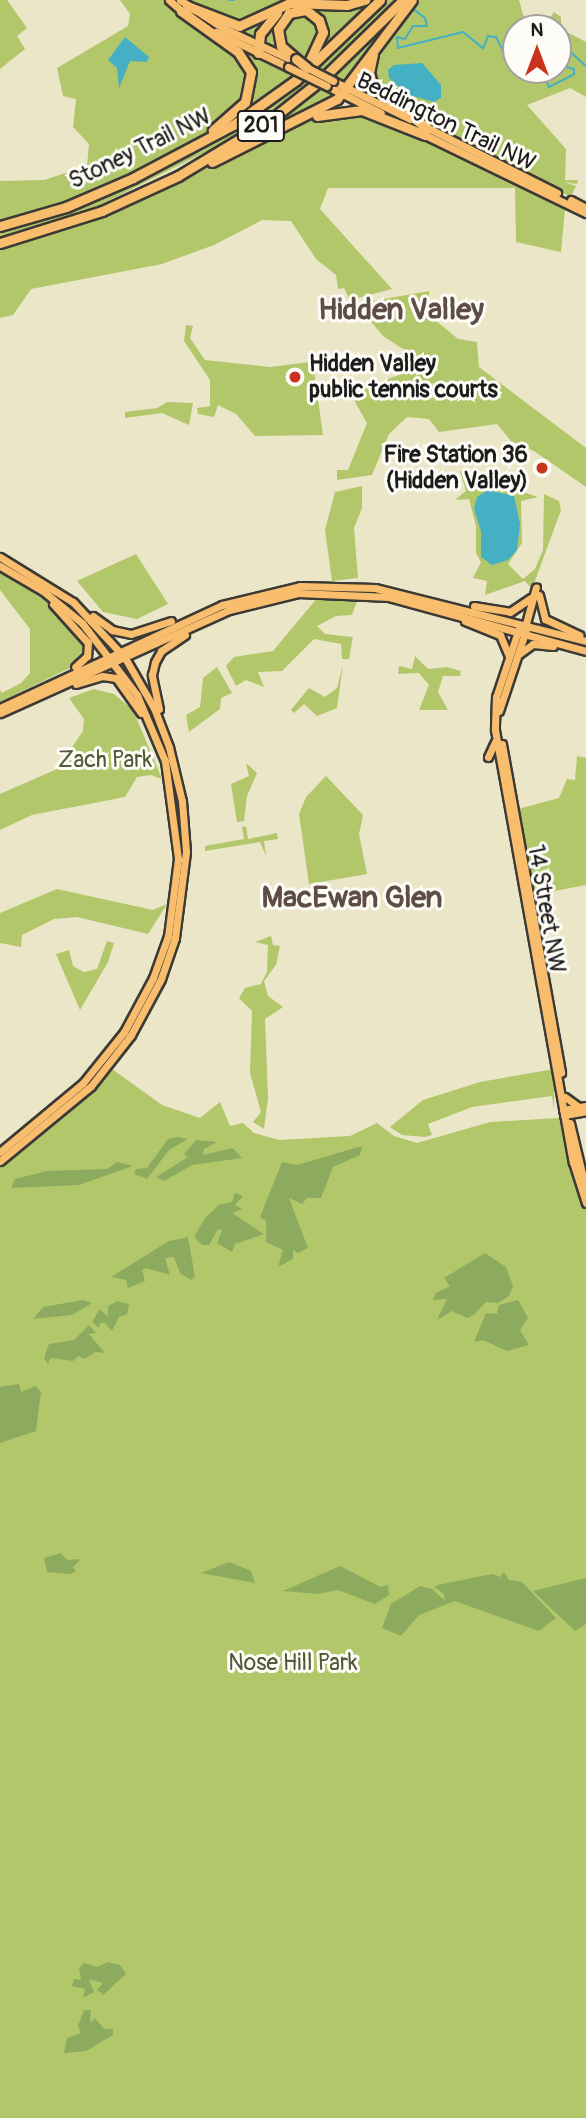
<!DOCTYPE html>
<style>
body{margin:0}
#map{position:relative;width:586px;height:2118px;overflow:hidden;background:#ece6c9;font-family:Pangolin,sans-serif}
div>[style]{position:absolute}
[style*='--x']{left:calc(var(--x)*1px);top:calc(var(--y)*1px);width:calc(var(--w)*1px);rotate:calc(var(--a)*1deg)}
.green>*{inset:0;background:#b2c66a}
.forest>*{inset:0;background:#8dab5e}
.water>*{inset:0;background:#45b0c3}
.stream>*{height:2px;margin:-1px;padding:0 1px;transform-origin:1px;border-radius:1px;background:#45b0c3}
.roads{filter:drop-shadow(2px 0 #3b3a36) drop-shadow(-2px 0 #3b3a36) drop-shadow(0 2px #3b3a36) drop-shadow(0 -2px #3b3a36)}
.major>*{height:7px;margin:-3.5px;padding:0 3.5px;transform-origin:3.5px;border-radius:3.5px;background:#f9be6d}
.highway>*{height:9px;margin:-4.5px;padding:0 4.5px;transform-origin:4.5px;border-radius:4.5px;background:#f9be6d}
.bridges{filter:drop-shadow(2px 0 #3b3a36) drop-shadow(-2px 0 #3b3a36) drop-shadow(0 2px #3b3a36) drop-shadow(0 -2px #3b3a36)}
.major-bridge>*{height:7px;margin:-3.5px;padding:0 3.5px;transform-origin:3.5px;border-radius:3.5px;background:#f9be6d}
.highway-bridge>*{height:9px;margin:-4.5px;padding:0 4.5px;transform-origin:4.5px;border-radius:4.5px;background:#f9be6d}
.dots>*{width:19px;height:19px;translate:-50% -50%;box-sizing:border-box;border:4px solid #fdfcf7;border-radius:50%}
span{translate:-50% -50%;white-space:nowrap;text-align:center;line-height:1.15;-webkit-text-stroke:6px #fdfcf7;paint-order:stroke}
.shield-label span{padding:2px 5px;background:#fdfcf7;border:2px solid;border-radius:5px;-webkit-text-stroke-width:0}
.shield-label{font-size:21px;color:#1c1c1c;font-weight:700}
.street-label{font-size:23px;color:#1c1c1c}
.poi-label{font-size:23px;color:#1c1c1c;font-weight:700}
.left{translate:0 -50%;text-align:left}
.right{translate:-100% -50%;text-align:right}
.park-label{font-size:23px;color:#505837}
.district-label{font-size:30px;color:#5e4c46;font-weight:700}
.north{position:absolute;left:502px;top:14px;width:70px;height:70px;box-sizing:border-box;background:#fdfcf7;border:2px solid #a3a29f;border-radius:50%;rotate:0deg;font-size:19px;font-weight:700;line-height:28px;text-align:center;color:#1c1c1c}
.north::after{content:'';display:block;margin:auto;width:24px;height:32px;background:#c8321e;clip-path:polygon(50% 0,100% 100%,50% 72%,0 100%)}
</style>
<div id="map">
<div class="green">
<i style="clip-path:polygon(0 0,7px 0,27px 28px,17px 36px,25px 49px,0 69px)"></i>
<i style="clip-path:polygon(120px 0,164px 0,198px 29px,209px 15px,185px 0,396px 0,305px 86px,233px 138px,102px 204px,106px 213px,290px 126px,316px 118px,360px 114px,462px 155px,565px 209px,561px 252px,516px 242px,515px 188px,328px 188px,320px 209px,392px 289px,350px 300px,344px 288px,338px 289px,336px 275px,316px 259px,291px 221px,262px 220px,214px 245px,162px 264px,31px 289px,13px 315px,0 318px,0 181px,44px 180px,87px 166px,89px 144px,73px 127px,76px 99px,63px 96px,57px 68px,128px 26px,130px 14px)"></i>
<i style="clip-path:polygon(413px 0,519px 0,525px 22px,539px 28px,516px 28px,516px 70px,558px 70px,558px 28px,544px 28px,554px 12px,561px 17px,561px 29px,586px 42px,586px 97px,570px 88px,527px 105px,566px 149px,565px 180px,578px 180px,577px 184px,564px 182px,576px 186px,571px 197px,423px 122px,373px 84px,373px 57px)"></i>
<i style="clip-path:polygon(387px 22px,348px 83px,331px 75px,345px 63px)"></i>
<i style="clip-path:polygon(316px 87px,336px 97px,237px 145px)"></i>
<i style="clip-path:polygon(429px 291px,429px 315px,458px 339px,477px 342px,479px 367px,586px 448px,586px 487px,534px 451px,511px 441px,497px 424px,439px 432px,429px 419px,407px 417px,389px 434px,372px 475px,337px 480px,337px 470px,348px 470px,367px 423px,350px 393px,407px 372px,411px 354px,383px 336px,356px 304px)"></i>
<i style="clip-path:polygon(186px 325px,193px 326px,190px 338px,205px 360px,270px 367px,325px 360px,327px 368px,314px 371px,323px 435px,255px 436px,236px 414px,218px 405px,214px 417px,198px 414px,197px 408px,210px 406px,210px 380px,184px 341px)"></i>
<i style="clip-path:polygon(167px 402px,193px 403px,189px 425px,162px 413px,125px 418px,125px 412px,157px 408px)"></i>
<i style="clip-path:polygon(460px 471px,464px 471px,477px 489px,505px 486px,538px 497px,521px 501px,522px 543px,508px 564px,523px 579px,535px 569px,543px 550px,544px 494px,559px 501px,561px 510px,532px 589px,525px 581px,485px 595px,487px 581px,473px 578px,481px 562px,476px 553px,476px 526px,469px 499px,455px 500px,466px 491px)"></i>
<i style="clip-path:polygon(362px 486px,362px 508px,354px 528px,358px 578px,332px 581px,325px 530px,335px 492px)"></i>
<i style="clip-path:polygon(136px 554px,168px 604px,137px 619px,103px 612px,77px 581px)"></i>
<i style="clip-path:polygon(0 570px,50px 604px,84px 638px,87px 652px,76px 665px,0 702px,0 690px,2px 693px,21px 683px,30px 673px,30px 629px,0 590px)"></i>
<i style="clip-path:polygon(318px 597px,357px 601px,352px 615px,336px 616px,317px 626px,325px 634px,353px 637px,349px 659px,342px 659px,341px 644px,314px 639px,282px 671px,258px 672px,264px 687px,246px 680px,236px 686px,226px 666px,234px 657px,273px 651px)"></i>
<i style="clip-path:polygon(415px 656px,428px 669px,447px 667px,461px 671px,460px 676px,443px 676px,438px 692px,448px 710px,419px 710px,429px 685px,419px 673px,398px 674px,399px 666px,412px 669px)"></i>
<i style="clip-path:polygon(343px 665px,337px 708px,317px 716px,304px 704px,294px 713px,291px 710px,309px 688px,325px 697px,337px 688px)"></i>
<i style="clip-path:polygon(217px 667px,232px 693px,221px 698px,220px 709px,189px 732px,186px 715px,200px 707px,203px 678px)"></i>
<i style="clip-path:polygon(94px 689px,114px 694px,133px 710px,162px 779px,151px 775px,137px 777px,125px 797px,32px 815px,0 830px,0 794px,57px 769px,83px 731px,84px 719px,69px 698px)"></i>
<i style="clip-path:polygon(577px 756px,586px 758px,586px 885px,533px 895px,518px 809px,559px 798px,567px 779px,575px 780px)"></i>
<i style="clip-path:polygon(246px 763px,257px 773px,247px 796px,244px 821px,237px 822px,231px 784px,249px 776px)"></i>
<i style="clip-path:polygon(326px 776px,363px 815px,359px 834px,367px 874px,309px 884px,299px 814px,306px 797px)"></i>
<i style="clip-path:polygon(246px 826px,248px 839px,277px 833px,278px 839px,264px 841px,266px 856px,260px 842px,205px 851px,205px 846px,244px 839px,242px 827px)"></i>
<i style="clip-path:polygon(57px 889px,153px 910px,167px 904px,148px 934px,77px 917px,54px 919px,22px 935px,21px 947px,0 943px,0 913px)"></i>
<i style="clip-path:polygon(271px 936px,273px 945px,280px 946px,276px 965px,264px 981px,268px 996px,283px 1007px,265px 1019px,268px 1098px,264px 1129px,253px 1122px,261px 1112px,250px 1073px,252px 1011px,239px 998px,245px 988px,261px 984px,267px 972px,268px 945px,255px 942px)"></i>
<i style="clip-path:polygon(107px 941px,114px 943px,108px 962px,80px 1010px,56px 954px,69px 950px,73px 966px,84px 972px,97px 969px)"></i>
<i style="clip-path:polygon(112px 1069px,162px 1105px,200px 1118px,220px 1102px,230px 1126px,243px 1123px,254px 1133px,279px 1140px,350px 1136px,377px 1123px,394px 1136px,417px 1143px,490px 1122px,559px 1118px,563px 1122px,586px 1208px,586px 2118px,0 2118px,0 1166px,73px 1107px)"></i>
<i style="clip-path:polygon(554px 1069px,554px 1109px,552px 1096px,472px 1107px,428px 1124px,432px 1135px,425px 1137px,402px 1135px,390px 1127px,423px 1100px,480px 1082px)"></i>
</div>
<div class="forest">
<i style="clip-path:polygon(178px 1137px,188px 1139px,169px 1150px,147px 1179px,134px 1174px,136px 1169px,147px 1168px,168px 1139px)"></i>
<i style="clip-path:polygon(196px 1140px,217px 1142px,204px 1149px,203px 1155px,233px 1148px,242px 1158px,192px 1165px,164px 1181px,156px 1177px,188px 1157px,184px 1154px)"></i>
<i style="clip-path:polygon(362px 1146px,360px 1155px,333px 1167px,321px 1198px,307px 1198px,302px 1204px,289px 1198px,308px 1248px,298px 1253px,293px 1250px,293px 1259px,278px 1267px,283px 1250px,266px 1242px,266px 1221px,260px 1217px,282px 1162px,297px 1165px)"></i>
<i style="clip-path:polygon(117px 1162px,133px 1166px,79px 1185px,11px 1188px,15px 1179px,47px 1171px,107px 1169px)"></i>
<i style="clip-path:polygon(235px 1193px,243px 1196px,235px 1205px,242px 1209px,232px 1213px,264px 1234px,235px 1244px,232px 1252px,217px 1243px,222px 1230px,218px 1229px,209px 1245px,202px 1245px,194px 1237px,205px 1218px,219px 1205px,232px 1202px)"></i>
<i style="clip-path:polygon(188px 1237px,195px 1277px,191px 1280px,180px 1273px,174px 1257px,165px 1258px,170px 1275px,146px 1268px,142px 1270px,145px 1281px,128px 1288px,126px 1280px,111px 1277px,169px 1241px)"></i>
<i style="clip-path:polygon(485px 1253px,506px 1267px,513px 1286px,509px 1296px,498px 1303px,486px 1302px,474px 1315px,467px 1318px,452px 1311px,437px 1320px,447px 1299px,433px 1300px,436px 1293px,450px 1286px,444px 1278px)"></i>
<i style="clip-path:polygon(83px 1300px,92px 1303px,72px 1315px,33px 1319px,43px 1307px)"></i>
<i style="clip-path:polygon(518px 1300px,528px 1318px,520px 1330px,529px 1345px,507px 1351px,483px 1340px,474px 1342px,486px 1313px,497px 1314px,499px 1305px)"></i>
<i style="clip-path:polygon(118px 1301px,129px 1304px,127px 1314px,119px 1317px,112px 1331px,105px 1323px,100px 1323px,99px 1328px,92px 1322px,100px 1309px,108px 1317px,108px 1306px)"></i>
<i style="clip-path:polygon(89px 1325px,96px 1333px,89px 1334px,105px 1353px,95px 1352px,85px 1359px,78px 1356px,73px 1361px,50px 1358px,48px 1364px,44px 1358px,49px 1344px,74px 1340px)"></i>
<i style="clip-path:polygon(19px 1384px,21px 1392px,35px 1386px,41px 1392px,36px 1431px,0 1443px,0 1387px)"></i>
<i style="clip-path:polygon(61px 1553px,67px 1560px,81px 1559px,73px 1567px,76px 1571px,70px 1574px,47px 1572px,44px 1558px)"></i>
<i style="clip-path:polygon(229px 1562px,251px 1571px,255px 1583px,201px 1573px)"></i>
<i style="clip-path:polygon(340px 1566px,381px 1587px,388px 1585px,389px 1595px,375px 1604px,338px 1590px,318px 1594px,283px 1591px)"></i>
<i style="clip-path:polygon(504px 1572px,509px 1580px,522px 1582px,556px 1618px,539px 1631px,455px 1601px,419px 1615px,401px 1636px,382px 1628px,391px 1604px,420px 1586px,432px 1589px,445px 1601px,444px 1594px,434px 1587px,438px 1585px,492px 1574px,500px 1577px)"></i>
<i style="clip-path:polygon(586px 1578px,586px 1624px,575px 1631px,533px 1591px)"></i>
<i style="clip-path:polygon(108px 1962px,120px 1965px,126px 1974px,103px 1995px,97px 1990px,103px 1983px,89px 1979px,94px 1992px,83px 1998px,85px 1989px,72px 1986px,74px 1979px,81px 1980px,79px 1968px,84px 1963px,97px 1967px)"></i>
<i style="clip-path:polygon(84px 2010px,91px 2010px,90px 2023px,95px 2018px,104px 2029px,113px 2029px,113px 2035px,86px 2051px,64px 2053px,67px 2038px,81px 2033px,78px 2026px)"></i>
</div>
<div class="water">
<i style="clip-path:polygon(125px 37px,149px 57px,147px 62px,130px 61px,119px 88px,117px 68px,108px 60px)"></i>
<i style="clip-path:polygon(422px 63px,441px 85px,441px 98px,434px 102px,406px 94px,389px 78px,388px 70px,394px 65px)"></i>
<i style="clip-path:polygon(488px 490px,514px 496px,520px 524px,517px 550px,508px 560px,492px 565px,481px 557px,481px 531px,474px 509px,477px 497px)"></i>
</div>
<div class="stream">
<i style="--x:229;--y:0;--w:5;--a:0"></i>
<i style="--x:412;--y:8;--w:16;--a:38"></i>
<i style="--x:425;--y:18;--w:8;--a:76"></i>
<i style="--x:427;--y:26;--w:14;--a:180"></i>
<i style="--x:413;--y:26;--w:15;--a:122"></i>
<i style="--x:405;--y:39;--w:8;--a:-166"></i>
<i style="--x:397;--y:37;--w:11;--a:85"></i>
<i style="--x:398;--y:48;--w:67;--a:-13.8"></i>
<i style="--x:463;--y:32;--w:26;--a:39"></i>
<i style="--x:483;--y:48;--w:13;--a:-67"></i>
<i style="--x:488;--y:36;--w:8;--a:7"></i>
<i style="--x:496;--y:37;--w:18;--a:63"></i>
<i style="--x:504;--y:53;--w:9;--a:13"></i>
<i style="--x:513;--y:55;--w:7;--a:63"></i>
<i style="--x:552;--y:70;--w:10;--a:143"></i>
<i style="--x:544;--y:76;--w:12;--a:66"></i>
<i style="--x:549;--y:87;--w:28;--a:-27"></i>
<i style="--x:574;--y:74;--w:5;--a:-90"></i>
<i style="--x:574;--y:69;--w:8;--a:-166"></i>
<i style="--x:566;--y:67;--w:12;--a:-121"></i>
<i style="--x:560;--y:57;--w:11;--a:-49"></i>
<i style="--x:567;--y:49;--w:25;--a:42"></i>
</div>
<div class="roads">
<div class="major">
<i style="--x:169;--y:0;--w:20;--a:41"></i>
<i style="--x:180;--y:0;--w:51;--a:33.1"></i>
<i style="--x:223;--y:28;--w:78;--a:24.9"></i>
<i style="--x:216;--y:32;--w:80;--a:25.9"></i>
<i style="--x:333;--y:81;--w:86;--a:26.3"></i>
<i style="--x:327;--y:86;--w:60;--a:26.6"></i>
<i style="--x:424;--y:126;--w:149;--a:26.7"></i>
<i style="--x:423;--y:134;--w:181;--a:25.9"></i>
<i style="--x:571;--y:200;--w:17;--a:28"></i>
<i style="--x:0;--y:557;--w:86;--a:31.7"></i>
<i style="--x:73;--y:602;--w:76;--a:47.1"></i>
<i style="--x:125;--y:658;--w:58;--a:59.9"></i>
<i style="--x:154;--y:708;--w:42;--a:69"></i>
<i style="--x:169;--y:747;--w:56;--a:76.5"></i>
<i style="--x:182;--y:801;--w:51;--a:85.5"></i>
<i style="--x:186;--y:852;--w:87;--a:97.3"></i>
<i style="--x:175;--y:938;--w:43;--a:108.9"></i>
<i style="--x:161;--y:979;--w:64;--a:118.2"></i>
<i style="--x:131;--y:1035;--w:65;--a:128.1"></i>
<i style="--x:91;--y:1086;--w:118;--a:140.5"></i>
<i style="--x:0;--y:566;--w:50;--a:30.2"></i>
<i style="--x:43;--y:591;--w:50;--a:39.4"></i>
<i style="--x:82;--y:623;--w:91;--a:52.6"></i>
<i style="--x:137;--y:695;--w:72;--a:67"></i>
<i style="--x:165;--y:761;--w:99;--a:82.4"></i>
<i style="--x:178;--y:859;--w:78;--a:97.4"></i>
<i style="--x:168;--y:936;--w:45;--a:109.7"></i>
<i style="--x:153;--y:978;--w:61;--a:118.2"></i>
<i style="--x:124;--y:1032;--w:65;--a:128.8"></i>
<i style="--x:83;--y:1083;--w:108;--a:140.3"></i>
<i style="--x:539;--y:595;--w:25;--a:76"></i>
<i style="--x:545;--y:619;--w:38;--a:25"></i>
<i style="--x:53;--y:604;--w:52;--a:48.1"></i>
<i style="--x:88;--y:643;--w:13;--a:94"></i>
<i style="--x:87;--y:656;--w:16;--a:137"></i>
<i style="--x:474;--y:606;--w:36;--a:9"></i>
<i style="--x:510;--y:612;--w:25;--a:-34"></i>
<i style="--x:93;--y:616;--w:24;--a:36"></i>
<i style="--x:112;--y:630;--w:19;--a:12"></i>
<i style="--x:131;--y:634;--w:42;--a:-18"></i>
<i style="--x:465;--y:621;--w:38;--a:22"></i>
<i style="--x:500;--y:635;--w:23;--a:67"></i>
<i style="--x:525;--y:627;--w:41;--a:-74.6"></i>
<i style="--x:519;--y:628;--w:73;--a:108.4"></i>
<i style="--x:496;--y:697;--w:33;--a:92"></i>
<i style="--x:495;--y:730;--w:439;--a:79.8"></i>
<i style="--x:573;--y:1162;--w:43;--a:72.4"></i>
<i style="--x:519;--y:654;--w:17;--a:-36"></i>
<i style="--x:533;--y:644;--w:20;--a:6"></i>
<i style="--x:76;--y:684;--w:27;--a:-17"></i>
<i style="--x:102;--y:676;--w:14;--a:8"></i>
<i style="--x:116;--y:678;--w:43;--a:54.5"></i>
<i style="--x:0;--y:708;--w:245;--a:-24.9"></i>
<i style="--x:222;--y:605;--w:80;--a:-13.7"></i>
<i style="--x:300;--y:586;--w:75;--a:1.5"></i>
<i style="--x:375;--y:588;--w:218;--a:14.1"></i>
<i style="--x:159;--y:709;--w:35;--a:-102"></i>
<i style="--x:152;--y:675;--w:13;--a:-77"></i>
<i style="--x:155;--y:662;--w:13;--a:-61"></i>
<i style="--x:161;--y:651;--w:29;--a:-34"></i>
<i style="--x:499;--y:711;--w:85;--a:-71.6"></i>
<i style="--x:0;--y:713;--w:251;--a:-24.2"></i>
<i style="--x:229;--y:610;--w:71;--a:-13.8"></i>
<i style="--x:298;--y:593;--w:91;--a:2.5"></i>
<i style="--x:389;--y:597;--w:204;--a:15.3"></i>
<i style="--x:502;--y:744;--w:334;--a:79.8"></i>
<i style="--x:488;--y:757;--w:17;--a:-65"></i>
<i style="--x:565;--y:1097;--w:17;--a:36"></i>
<i style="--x:563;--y:1110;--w:23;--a:-10"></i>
<i style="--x:564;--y:1115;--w:22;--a:-10"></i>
<i style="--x:570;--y:1123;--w:69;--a:76.6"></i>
</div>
<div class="highway">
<i style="--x:187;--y:6;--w:56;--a:21"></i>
<i style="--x:239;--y:26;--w:56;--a:-24.3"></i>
<i style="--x:290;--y:3;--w:57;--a:2"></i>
<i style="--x:347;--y:5;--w:19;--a:-16"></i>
<i style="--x:181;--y:11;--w:70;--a:35.7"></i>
<i style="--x:238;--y:52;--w:24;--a:57"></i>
<i style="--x:251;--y:72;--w:31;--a:101"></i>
<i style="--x:245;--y:102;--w:43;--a:138.8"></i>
<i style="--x:258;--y:53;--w:19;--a:-84"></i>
<i style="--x:260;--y:34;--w:27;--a:-51"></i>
<i style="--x:373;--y:54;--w:19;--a:102"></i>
<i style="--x:369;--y:73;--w:17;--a:73"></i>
<i style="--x:374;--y:89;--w:66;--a:36.3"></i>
<i style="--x:296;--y:59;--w:20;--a:-139"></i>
<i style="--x:281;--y:46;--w:17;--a:-100"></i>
<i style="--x:278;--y:29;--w:19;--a:-55"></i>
<i style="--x:289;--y:13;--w:17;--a:-10"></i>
<i style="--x:306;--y:10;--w:16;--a:38"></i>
<i style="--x:319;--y:20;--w:13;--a:72"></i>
<i style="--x:323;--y:32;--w:33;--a:115"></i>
<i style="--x:317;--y:116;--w:45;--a:-7.6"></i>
<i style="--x:362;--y:110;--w:68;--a:21.6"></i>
<i style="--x:212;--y:162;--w:140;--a:-26.7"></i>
<i style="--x:337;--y:99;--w:124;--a:-52.9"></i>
<i style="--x:0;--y:226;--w:69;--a:-16.1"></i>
<i style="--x:66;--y:207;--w:73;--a:-23.4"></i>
<i style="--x:133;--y:178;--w:113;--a:-27.9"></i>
<i style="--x:233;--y:125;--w:77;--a:-35.5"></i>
<i style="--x:296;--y:80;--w:116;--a:-43.6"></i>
<i style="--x:0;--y:243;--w:107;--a:-17.4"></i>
<i style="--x:102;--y:211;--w:84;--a:-24.7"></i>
<i style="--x:178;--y:176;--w:106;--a:-31.1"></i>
<i style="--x:269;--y:121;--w:66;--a:-38.3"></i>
<i style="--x:321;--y:80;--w:115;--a:-44.3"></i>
</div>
</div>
<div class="bridges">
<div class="major-bridge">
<i style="--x:302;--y:65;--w:35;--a:27"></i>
<i style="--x:288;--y:67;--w:43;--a:26"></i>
</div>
<div class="highway-bridge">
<i style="--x:296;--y:59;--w:14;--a:39"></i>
</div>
</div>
<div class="dots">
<i style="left:295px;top:377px;background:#c8321e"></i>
<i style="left:542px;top:468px;background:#c8321e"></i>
</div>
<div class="shield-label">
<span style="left:261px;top:126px">201</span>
</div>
<div class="street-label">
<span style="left:446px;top:122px;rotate:26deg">Beddington Trail NW</span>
<span style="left:140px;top:149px;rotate:-26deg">Stoney Trail NW</span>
<span style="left:546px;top:909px;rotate:80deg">14 Street NW</span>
</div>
<div class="poi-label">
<span class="left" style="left:309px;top:377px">Hidden Valley<br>public tennis courts</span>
<span class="right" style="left:528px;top:468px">Fire Station 36<br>(Hidden Valley)</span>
</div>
<div class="park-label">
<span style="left:105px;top:760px">Zach Park</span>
<span style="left:293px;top:1663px">Nose Hill Park</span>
</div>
<div class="district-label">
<span style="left:401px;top:310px">Hidden Valley</span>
<span style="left:352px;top:898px">MacEwan Glen</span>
</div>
<div class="north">N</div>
</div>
